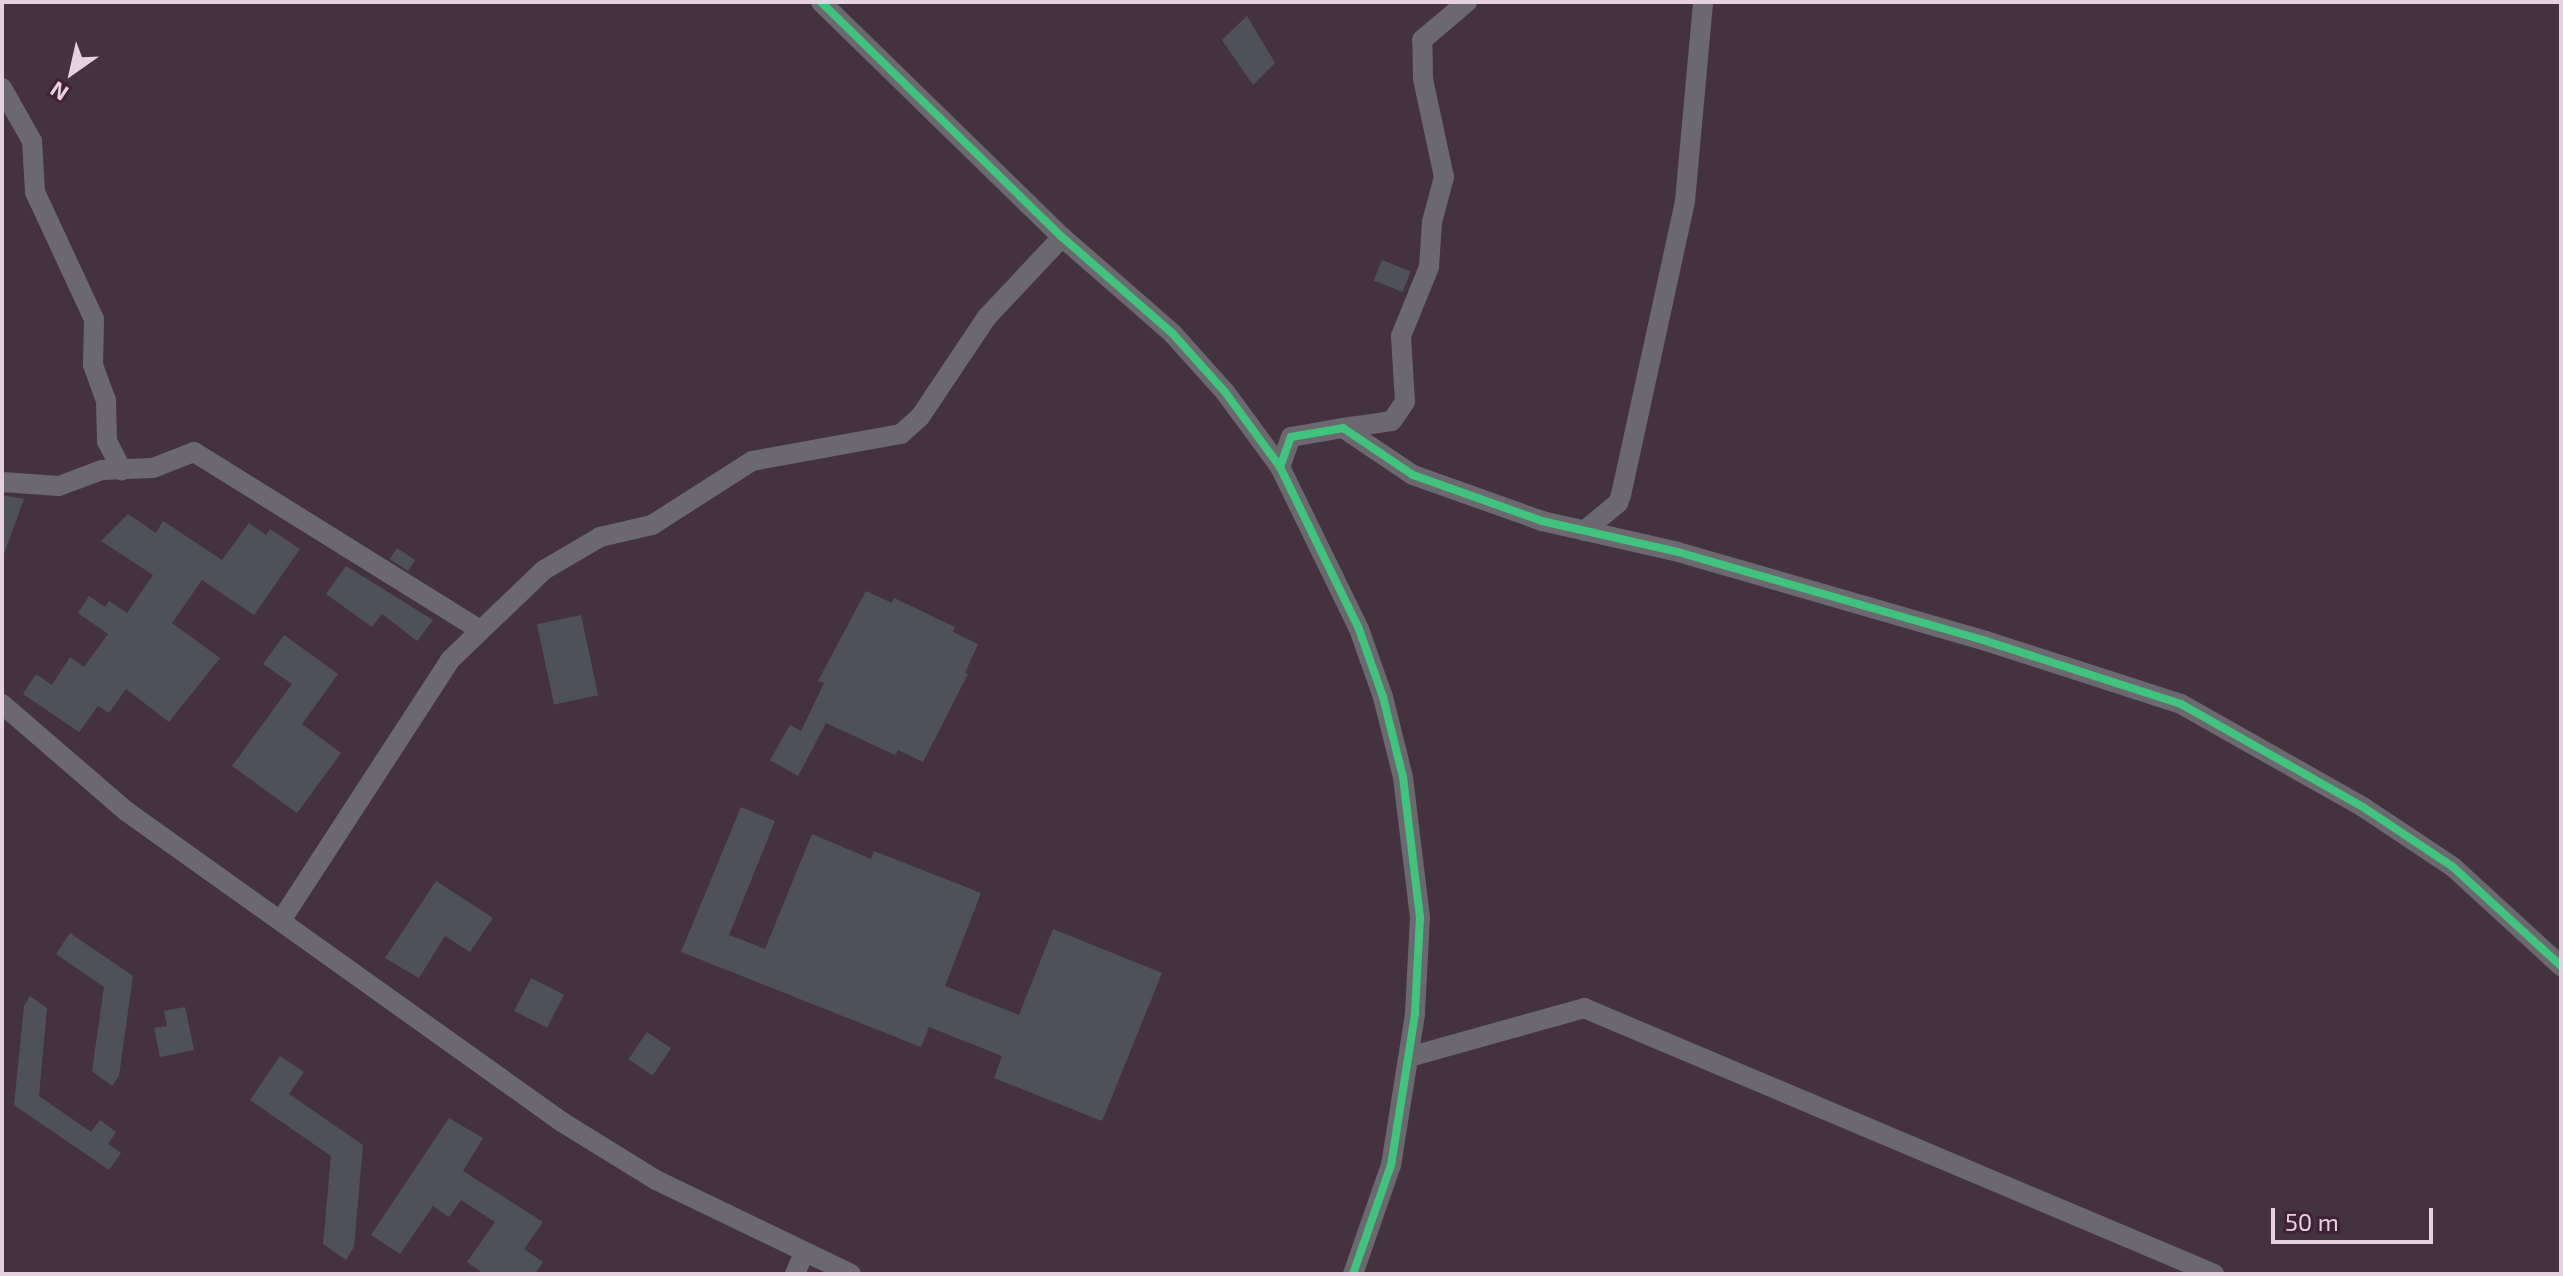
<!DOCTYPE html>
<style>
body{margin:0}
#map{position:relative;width:2563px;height:1276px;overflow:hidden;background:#44333f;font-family:"Exo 2",sans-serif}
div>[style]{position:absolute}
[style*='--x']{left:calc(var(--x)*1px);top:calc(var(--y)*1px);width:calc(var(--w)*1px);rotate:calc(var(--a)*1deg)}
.building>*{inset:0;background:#4f515a;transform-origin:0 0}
.street>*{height:20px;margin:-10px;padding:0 10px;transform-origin:10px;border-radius:10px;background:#6b696f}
.cycleway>*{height:8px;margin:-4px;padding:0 4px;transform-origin:4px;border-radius:4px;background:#40c37c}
span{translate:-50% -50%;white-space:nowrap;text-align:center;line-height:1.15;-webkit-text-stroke:6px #412138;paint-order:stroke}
.frame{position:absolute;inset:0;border:4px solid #e6d1df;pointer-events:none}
.north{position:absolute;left:32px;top:32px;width:80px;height:80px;-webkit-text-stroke:6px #412138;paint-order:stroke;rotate:214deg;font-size:22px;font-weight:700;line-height:32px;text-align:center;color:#e6d1df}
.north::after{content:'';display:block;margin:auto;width:28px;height:36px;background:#e6d1df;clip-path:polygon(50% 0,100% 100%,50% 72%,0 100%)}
.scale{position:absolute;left:2271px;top:1208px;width:162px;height:36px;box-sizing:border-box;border:4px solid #e6d1df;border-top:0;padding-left:10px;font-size:24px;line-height:28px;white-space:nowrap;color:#e6d1df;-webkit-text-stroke:6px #412138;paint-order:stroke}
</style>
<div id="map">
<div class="building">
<i style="clip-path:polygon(1247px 16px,1275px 63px,1253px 85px,1222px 40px)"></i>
<i style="left:1382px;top:260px;width:31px;height:22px;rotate:22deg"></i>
<i style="clip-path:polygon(2px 495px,24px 499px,4px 554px,2px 554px)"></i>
<i style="clip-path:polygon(128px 514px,156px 533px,163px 521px,222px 560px,249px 523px,266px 535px,270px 529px,300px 549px,254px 615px,202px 580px,172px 623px,220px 658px,169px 722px,126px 689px,109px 713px,98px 706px,79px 732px,23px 694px,36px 674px,52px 685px,70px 657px,84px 667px,108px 634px,78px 613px,89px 596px,105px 607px,109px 601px,127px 613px,153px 575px,101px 541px)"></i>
<i style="left:397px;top:548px;width:22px;height:13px;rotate:34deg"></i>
<i style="clip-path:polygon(346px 566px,433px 620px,417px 641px,382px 614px,372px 627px,326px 594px)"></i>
<i style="clip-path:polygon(866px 591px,892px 603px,894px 598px,955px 627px,953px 632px,978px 644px,965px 673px,968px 674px,923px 762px,898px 750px,895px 755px,826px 723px,798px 776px,770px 760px,790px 725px,801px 731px,824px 683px,818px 681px)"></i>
<i style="left:581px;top:615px;width:82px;height:45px;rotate:78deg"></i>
<i style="clip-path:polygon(284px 635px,338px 674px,302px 724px,341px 753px,297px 813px,232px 766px,292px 684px,263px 664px)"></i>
<i style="clip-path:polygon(741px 807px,775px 821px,729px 935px,765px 949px,812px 834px,871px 859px,874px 851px,981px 893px,945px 986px,1019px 1015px,1053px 929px,1162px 973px,1102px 1121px,994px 1078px,1002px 1056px,929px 1027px,921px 1047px,681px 952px)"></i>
<i style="clip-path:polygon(436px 881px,493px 918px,470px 952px,445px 936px,419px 978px,385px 958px)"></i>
<i style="clip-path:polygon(70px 933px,133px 976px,119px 1076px,112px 1086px,92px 1071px,104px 987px,56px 954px)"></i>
<i style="left:531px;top:978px;width:37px;height:37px;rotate:27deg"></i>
<i style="clip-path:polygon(30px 996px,47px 1008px,39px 1096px,91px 1132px,100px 1120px,116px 1132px,108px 1144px,121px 1153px,109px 1170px,14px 1105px,24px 1006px)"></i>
<i style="clip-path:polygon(185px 1007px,194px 1050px,160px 1057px,154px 1028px,167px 1026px,164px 1011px)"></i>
<i style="left:647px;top:1032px;width:29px;height:33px;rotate:34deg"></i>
<i style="clip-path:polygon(280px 1056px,304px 1072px,289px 1094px,363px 1145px,354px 1247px,346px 1260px,323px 1244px,331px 1156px,250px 1100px)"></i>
<i style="clip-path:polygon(449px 1118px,483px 1138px,463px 1171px,543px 1222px,524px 1249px,543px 1262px,535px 1274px,484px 1274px,467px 1262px,495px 1222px,461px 1200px,449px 1217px,433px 1206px,400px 1254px,371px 1235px)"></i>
</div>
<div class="street">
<i style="--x:821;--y:2;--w:337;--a:44.3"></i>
<i style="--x:1062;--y:237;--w:147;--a:41.1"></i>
<i style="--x:1173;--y:334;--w:78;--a:48.1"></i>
<i style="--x:1225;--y:392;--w:93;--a:53.7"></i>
<i style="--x:1280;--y:467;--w:180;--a:64"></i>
<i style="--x:1359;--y:629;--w:72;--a:70.6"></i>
<i style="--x:1383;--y:697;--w:82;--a:76"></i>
<i style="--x:1403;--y:777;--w:141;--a:83.1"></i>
<i style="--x:1420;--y:917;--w:97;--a:93"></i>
<i style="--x:1415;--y:1014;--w:153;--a:99"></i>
<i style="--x:1391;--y:1165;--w:115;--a:109.2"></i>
<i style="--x:2;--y:88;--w:61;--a:60.5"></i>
<i style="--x:32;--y:141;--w:51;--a:86.6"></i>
<i style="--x:35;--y:192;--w:140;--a:65.1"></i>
<i style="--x:94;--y:319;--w:46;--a:91.2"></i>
<i style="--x:93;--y:365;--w:37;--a:70"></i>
<i style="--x:106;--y:400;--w:41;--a:88.6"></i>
<i style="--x:107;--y:441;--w:33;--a:63"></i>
<i style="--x:1343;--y:428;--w:49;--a:-8.1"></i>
<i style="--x:1392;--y:421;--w:23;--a:-56"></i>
<i style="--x:1405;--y:402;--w:66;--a:-93.5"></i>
<i style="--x:1401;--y:336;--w:74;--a:-67.9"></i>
<i style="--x:1429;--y:267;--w:45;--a:-86.2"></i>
<i style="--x:1432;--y:222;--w:47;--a:-75.1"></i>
<i style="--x:1444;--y:177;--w:100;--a:-102.1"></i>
<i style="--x:1423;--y:79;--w:39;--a:-91"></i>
<i style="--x:1422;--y:40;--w:59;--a:-40.2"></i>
<i style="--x:1280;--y:467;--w:32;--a:-70"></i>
<i style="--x:1291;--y:437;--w:53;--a:-9.8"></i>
<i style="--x:1343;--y:428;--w:84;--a:33.9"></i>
<i style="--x:1413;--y:475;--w:137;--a:19.6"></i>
<i style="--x:1542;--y:521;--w:139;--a:12.8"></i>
<i style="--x:1678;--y:552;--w:321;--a:16.1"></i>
<i style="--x:1986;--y:641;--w:205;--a:17.9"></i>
<i style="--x:2181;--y:704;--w:209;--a:29.5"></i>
<i style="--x:2363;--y:807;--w:108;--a:33.7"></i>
<i style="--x:2453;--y:867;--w:147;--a:42.5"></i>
<i style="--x:2;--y:482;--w:57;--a:4"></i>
<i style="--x:59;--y:486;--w:46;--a:-20.4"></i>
<i style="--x:102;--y:470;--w:51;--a:-2.2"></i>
<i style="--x:153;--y:468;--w:44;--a:-21.3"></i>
<i style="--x:194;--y:452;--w:337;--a:31.9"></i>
<i style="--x:1584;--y:531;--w:44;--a:-39.5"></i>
<i style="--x:1618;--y:503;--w:9;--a:-69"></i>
<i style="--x:1621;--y:495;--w:301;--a:-77.7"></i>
<i style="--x:1685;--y:201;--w:200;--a:-84.8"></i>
<i style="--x:2;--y:704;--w:164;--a:40.8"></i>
<i style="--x:126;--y:811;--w:536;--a:35.5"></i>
<i style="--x:562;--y:1122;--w:110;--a:31.7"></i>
<i style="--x:656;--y:1180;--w:216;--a:25.7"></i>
<i style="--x:282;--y:919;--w:309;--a:-57"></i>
<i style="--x:450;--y:660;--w:130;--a:-43.8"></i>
<i style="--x:544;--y:570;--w:65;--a:-30.5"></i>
<i style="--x:600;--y:537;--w:53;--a:-13"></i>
<i style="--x:652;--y:525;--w:119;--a:-32.6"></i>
<i style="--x:752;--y:461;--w:151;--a:-10.3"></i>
<i style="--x:901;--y:434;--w:25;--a:-42"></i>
<i style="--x:920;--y:417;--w:120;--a:-56.2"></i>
<i style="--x:987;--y:317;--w:110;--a:-46.8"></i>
<i style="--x:1409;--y:1057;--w:182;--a:-15.6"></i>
<i style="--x:1584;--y:1008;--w:684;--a:22.89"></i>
<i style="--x:795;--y:1274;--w:23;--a:-67"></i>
</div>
<div class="cycleway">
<i style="--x:821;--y:2;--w:337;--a:44.3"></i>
<i style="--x:1062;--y:237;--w:147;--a:41.1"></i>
<i style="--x:1173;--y:334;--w:78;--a:48.1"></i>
<i style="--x:1225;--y:392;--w:93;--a:53.7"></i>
<i style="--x:1280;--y:467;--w:180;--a:64"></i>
<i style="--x:1359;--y:629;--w:72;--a:70.6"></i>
<i style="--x:1383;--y:697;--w:82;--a:76"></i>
<i style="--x:1403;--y:777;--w:141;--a:83.1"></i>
<i style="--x:1420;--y:917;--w:97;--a:93"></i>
<i style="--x:1415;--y:1014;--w:153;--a:99"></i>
<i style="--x:1391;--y:1165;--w:115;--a:109.2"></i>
<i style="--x:1280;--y:467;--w:32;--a:-70"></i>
<i style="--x:1291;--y:437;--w:53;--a:-9.8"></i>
<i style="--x:1343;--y:428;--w:84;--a:33.9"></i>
<i style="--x:1413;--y:475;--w:137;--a:19.6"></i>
<i style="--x:1542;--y:521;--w:139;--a:12.8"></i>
<i style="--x:1678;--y:552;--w:321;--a:16.1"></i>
<i style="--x:1986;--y:641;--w:205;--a:17.9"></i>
<i style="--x:2181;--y:704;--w:209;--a:29.5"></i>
<i style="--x:2363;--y:807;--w:108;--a:33.7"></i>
<i style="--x:2453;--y:867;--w:147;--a:42.5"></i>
</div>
<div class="frame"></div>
<div class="north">N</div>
<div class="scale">50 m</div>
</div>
